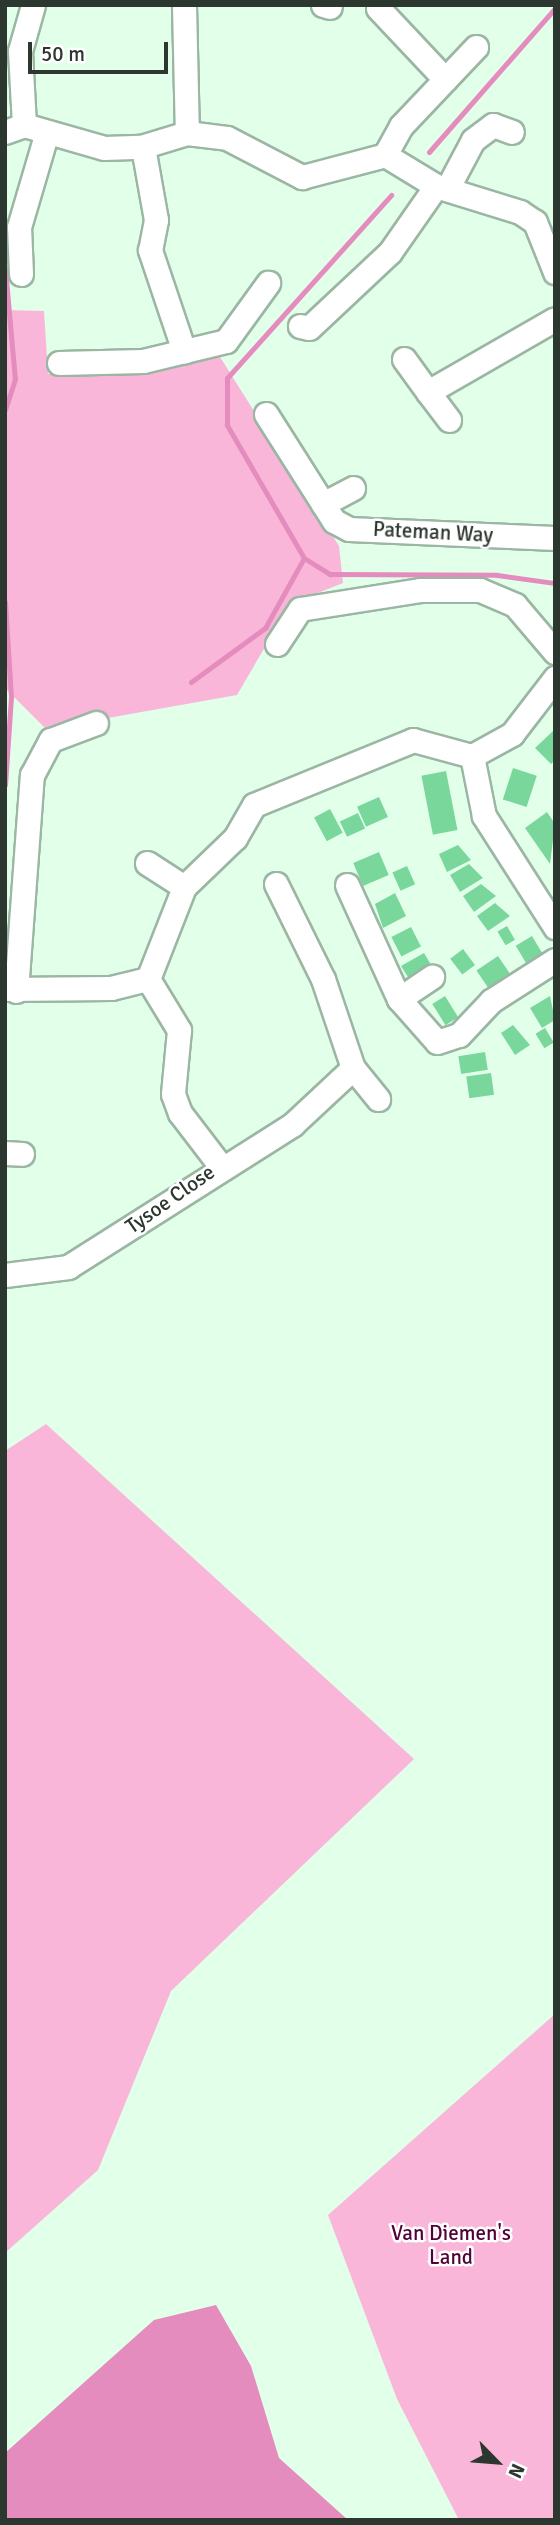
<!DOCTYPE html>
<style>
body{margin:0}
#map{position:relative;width:560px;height:2525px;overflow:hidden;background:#e2ffea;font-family:Signika,sans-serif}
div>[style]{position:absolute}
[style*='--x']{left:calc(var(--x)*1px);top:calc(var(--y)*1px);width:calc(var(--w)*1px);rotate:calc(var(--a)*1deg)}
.green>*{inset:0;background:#f9b6d9}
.water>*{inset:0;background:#e48cbd}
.stream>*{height:5px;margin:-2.5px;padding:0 2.5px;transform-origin:2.5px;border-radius:2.5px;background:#e48cbd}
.building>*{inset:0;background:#7ad79c;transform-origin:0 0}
.roads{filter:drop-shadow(2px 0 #9bb6a3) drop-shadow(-2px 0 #9bb6a3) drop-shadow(0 2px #9bb6a3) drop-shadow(0 -2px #9bb6a3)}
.minor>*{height:23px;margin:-11.5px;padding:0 11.5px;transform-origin:11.5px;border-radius:11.5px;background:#fff}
span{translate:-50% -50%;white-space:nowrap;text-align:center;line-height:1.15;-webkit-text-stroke:5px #fff;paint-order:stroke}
.street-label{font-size:21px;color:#2c372f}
.park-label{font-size:21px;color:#520239}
.frame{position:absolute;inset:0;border:7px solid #2c372f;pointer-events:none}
.north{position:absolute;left:462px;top:2427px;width:70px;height:70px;-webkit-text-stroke:5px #fff;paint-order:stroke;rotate:115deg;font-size:19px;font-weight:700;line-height:28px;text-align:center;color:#2c372f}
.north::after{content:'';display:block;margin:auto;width:24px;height:32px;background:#2c372f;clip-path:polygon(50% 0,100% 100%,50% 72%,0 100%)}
.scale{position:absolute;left:28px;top:42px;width:140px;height:32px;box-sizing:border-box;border:4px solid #2c372f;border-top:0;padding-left:9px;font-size:21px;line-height:24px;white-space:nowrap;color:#2c372f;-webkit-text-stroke:5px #fff;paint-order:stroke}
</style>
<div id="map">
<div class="green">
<i style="clip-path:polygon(5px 310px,44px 311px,48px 374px,101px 373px,215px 349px,339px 546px,343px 583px,290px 604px,237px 695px,46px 729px,5px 688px)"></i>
<i style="clip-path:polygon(46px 1424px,414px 1759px,171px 1991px,98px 2170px,5px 2253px,5px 1451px)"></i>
<i style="clip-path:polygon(555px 2014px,555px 2520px,459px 2520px,397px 2399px,328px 2215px)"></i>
</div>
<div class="water">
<i style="clip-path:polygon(216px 2305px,251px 2366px,279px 2458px,348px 2520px,5px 2520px,5px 2453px,154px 2320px)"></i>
</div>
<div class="stream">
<i style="--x:429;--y:152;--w:191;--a:-48.8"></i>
<i style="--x:5;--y:268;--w:111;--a:84.9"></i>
<i style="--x:15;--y:379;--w:32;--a:108"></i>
<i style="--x:304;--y:558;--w:154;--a:-120.1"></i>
<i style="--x:227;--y:425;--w:47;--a:-90"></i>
<i style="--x:227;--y:378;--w:246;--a:-48.1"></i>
<i style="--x:5;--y:602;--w:95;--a:86.4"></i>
<i style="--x:11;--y:697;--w:88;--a:93.9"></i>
<i style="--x:191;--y:682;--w:92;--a:-36.1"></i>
<i style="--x:265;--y:628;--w:80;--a:-60.9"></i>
<i style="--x:304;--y:558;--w:31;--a:32"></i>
<i style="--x:330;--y:574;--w:167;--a:0.3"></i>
<i style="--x:497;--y:575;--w:59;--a:7.9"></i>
</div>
<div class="building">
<i style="clip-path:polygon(553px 731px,555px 760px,551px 764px,535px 748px)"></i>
<i style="left:513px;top:768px;width:25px;height:33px;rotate:18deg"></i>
<i style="left:446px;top:771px;width:60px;height:25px;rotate:79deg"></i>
<i style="left:379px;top:797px;width:22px;height:24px;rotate:66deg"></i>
<i style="left:330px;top:809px;width:27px;height:18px;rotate:62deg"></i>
<i style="clip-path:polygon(547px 812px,555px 824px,550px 864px,525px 828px)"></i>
<i style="left:358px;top:813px;width:17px;height:20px;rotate:65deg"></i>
<i style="clip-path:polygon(458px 845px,471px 860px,447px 872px,439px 854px)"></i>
<i style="left:379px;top:852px;width:25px;height:28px;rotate:67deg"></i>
<i style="clip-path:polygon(469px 864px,483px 878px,460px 892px,450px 875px)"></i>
<i style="left:407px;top:866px;width:20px;height:16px;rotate:66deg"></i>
<i style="clip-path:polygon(481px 884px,496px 896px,474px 912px,463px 896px)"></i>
<i style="clip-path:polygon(395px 893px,406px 916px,383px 928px,375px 904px)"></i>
<i style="clip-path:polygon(495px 903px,510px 916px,488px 931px,477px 916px)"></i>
<i style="left:507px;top:926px;width:16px;height:11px;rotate:60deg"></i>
<i style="left:411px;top:927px;width:22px;height:22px;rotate:63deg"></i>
<i style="left:532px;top:936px;width:27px;height:19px;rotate:59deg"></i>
<i style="left:463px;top:949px;width:20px;height:16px;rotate:53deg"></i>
<i style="clip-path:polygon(424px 953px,433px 968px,408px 977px,401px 966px)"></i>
<i style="left:498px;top:956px;width:23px;height:26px;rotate:56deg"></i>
<i style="left:445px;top:996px;width:25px;height:15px;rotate:58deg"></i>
<i style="clip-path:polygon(550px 996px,555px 1020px,542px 1028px,530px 1008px)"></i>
<i style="clip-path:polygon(513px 1025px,530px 1045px,515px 1055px,501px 1033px)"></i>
<i style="left:545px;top:1028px;width:17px;height:11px;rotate:59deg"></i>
<i style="left:485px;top:1052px;width:18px;height:27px;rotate:81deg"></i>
<i style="left:491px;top:1073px;width:22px;height:25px;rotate:82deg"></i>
</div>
<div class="roads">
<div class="minor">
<i style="--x:184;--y:5;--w:128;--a:88.7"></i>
<i style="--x:323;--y:5;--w:7;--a:16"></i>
<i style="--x:378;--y:8;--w:98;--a:46.7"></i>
<i style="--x:24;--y:125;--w:74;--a:-93.1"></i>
<i style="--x:20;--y:51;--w:48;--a:-74.2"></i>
<i style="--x:5;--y:132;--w:20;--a:-20"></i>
<i style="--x:24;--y:125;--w:83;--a:16"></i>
<i style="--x:104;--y:148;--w:37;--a:-2"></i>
<i style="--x:141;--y:147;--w:48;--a:-16.9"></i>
<i style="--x:187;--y:133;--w:40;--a:7.1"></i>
<i style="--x:227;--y:138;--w:85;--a:27.5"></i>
<i style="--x:302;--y:177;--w:86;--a:-14.8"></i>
<i style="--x:385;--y:155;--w:60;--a:31.3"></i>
<i style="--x:436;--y:186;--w:88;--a:17.2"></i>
<i style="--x:520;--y:212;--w:18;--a:34"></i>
<i style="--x:535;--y:222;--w:54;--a:68.2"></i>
<i style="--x:143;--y:147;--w:74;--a:79.9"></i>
<i style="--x:156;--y:220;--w:31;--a:101"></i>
<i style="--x:150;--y:250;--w:107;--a:71.4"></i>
<i style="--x:385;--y:155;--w:33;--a:-61"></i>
<i style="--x:401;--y:126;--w:109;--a:-46.5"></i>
<i style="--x:447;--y:189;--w:55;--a:-62"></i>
<i style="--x:473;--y:140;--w:25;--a:-37"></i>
<i style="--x:493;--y:125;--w:20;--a:20"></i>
<i style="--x:21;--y:274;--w:47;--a:-92.4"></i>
<i style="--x:19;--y:227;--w:99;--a:-73.6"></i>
<i style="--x:300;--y:326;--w:9;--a:13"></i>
<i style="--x:309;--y:328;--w:111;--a:-43.2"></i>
<i style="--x:390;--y:252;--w:80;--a:-55.1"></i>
<i style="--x:404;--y:359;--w:41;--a:54"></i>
<i style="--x:428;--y:392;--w:146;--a:-29.9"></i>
<i style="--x:59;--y:363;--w:84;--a:-1.4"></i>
<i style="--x:143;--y:361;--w:85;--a:-13.5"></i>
<i style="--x:226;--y:341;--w:72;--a:-54.1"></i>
<i style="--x:428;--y:392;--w:35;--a:53"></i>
<i style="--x:266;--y:414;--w:127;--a:57.6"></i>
<i style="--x:334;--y:521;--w:17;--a:28"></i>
<i style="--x:349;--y:529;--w:206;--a:2.5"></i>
<i style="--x:323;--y:504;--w:34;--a:-28"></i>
<i style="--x:277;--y:644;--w:42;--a:-56.7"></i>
<i style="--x:300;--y:609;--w:121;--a:-9"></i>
<i style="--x:420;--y:590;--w:60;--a:0"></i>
<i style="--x:480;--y:590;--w:38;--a:23"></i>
<i style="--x:515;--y:605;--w:62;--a:49.6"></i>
<i style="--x:472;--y:756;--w:46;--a:-28.8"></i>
<i style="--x:512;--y:734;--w:71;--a:-52.5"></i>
<i style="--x:147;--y:863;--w:44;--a:33"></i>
<i style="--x:276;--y:884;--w:106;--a:63.7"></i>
<i style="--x:323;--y:979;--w:94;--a:71.4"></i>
<i style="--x:353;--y:1068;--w:40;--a:51"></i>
<i style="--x:347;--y:885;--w:125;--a:65.5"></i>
<i style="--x:399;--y:999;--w:57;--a:48.5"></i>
<i style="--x:437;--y:1042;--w:23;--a:-18"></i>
<i style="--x:459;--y:1035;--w:47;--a:-46.7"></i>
<i style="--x:491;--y:1001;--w:76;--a:-32.6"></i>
<i style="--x:148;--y:979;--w:99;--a:-68.6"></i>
<i style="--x:184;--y:887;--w:71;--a:-43.9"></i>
<i style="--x:235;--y:838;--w:38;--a:-60"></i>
<i style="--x:254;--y:805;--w:172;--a:-22.2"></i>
<i style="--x:413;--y:740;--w:61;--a:15.2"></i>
<i style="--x:472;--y:756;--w:61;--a:78.7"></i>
<i style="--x:484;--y:816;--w:132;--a:57.4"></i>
<i style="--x:148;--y:979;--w:60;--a:58.7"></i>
<i style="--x:179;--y:1030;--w:64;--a:95.4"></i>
<i style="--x:173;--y:1094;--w:20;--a:70"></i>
<i style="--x:180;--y:1113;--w:69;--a:52.6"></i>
<i style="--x:5;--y:989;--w:106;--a:-0.5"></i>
<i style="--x:111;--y:988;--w:38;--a:-14"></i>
<i style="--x:16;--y:991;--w:217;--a:-85.8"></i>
<i style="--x:32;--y:775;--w:40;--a:-62"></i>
<i style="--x:51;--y:740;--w:48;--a:-20.7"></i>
<i style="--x:399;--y:999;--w:40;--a:-34"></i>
<i style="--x:5;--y:1153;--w:17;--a:3"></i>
<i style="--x:5;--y:1275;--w:64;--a:-7.2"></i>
<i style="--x:68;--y:1267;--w:267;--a:-32.4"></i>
<i style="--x:293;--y:1124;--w:82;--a:-43"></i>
</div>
</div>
<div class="street-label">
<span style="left:433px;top:532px;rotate:3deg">Pateman Way</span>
<span style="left:170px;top:1199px;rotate:-35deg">Tysoe Close</span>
</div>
<div class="park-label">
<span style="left:451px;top:2245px">Van Diemen's<br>Land</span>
</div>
<div class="frame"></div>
<div class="north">N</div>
<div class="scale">50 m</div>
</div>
